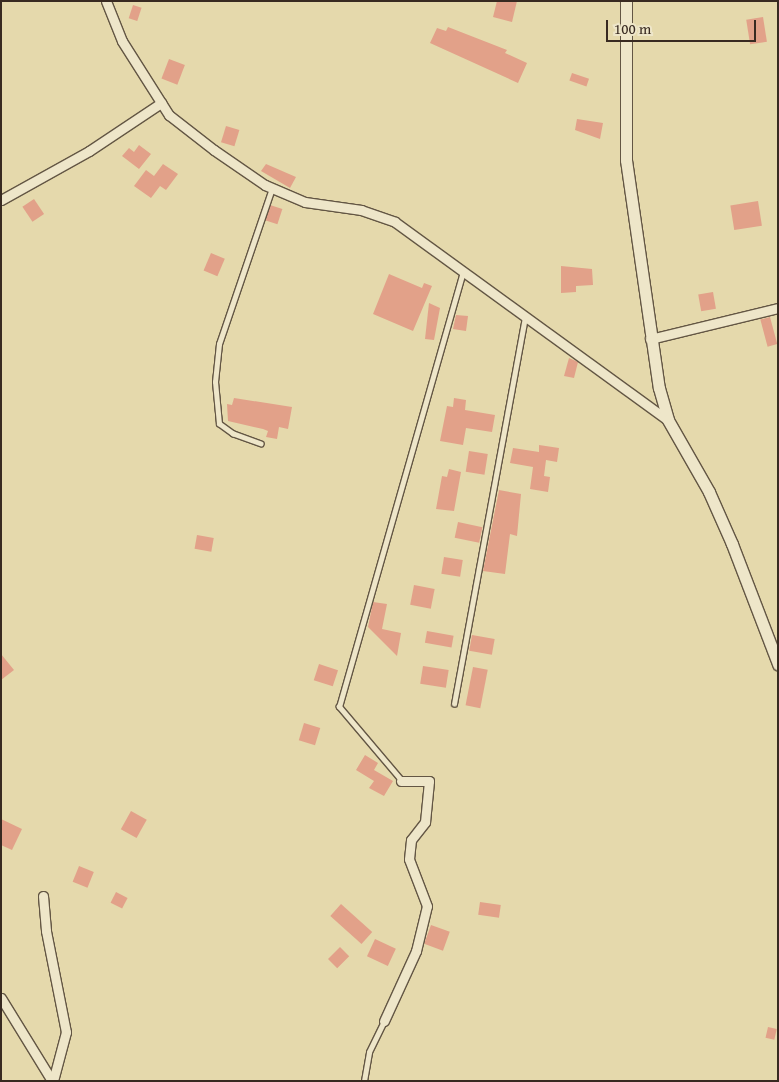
<!DOCTYPE html>
<style>
body{margin:0}
#map{position:relative;width:779px;height:1082px;overflow:hidden;background:#e5d9ac;font-family:"Gentium Book Plus",serif}
div>[style]{position:absolute}
[style*='--x']{left:calc(var(--x)*1px);top:calc(var(--y)*1px);width:calc(var(--w)*1px);rotate:calc(var(--a)*1deg)}
.building>*{inset:0;background:#e2a189;transform-origin:0 0}
.roads{filter:drop-shadow(1px 0 #635644) drop-shadow(-1px 0 #635644) drop-shadow(0 1px #635644) drop-shadow(0 -1px #635644)}
.service>*{height:4.5px;margin:-2.25px;padding:0 2.25px;transform-origin:2.25px;border-radius:2.25px;background:#eee6c9}
.minor>*{height:9px;margin:-4.5px;padding:0 4.5px;transform-origin:4.5px;border-radius:4.5px;background:#eee6c9}
.tertiary>*{height:11px;margin:-5.5px;padding:0 5.5px;transform-origin:5.5px;border-radius:5.5px;background:#eee6c9}
span{translate:-50% -50%;white-space:nowrap;text-align:center;line-height:1.15;-webkit-text-stroke:4px #eee6c9;paint-order:stroke}
.frame{position:absolute;inset:0;border:2px solid #382a21;pointer-events:none}
.scale{position:absolute;left:606px;top:20px;width:150px;height:22px;box-sizing:border-box;border:2px solid #382a21;border-top:0;padding-left:6px;font-size:15px;line-height:18px;white-space:nowrap;color:#382a21;-webkit-text-stroke:4px #eee6c9;paint-order:stroke}
</style>
<div id="map">
<div class="building">
<i style="clip-path:polygon(497px 1px,517px 1px,512px 22px,493px 17px)"></i>
<i style="left:133px;top:5px;width:9px;height:14px;rotate:18deg"></i>
<i style="left:763px;top:17px;width:25px;height:17px;rotate:81deg"></i>
<i style="clip-path:polygon(448px 27px,507px 50px,505px 53px,527px 63px,518px 83px,430px 43px,437px 28px,446px 31px)"></i>
<i style="left:169px;top:59px;width:17px;height:21px;rotate:21deg"></i>
<i style="left:572px;top:73px;width:18px;height:8px;rotate:19deg"></i>
<i style="clip-path:polygon(577px 119px,603px 123px,600px 139px,575px 130px)"></i>
<i style="left:226px;top:126px;width:14px;height:17px;rotate:17deg"></i>
<i style="clip-path:polygon(139px 145px,151px 154px,139px 169px,122px 156px,129px 148px,134px 152px)"></i>
<i style="clip-path:polygon(163px 164px,178px 174px,166px 190px,160px 186px,151px 198px,134px 186px,146px 170px,154px 176px)"></i>
<i style="clip-path:polygon(266px 164px,296px 177px,290px 188px,261px 171px)"></i>
<i style="left:34px;top:199px;width:18px;height:14px;rotate:56deg"></i>
<i style="left:758px;top:201px;width:25px;height:28px;rotate:81deg"></i>
<i style="left:270px;top:205px;width:13px;height:16px;rotate:18deg"></i>
<i style="left:211px;top:253px;width:15px;height:19px;rotate:23deg"></i>
<i style="clip-path:polygon(561px 266px,592px 269px,593px 285px,576px 286px,576px 292px,561px 293px)"></i>
<i style="clip-path:polygon(389px 274px,422px 288px,424px 283px,432px 286px,413px 331px,373px 314px)"></i>
<i style="left:713px;top:292px;width:17px;height:15px;rotate:80deg"></i>
<i style="clip-path:polygon(429px 303px,440px 308px,434px 340px,425px 339px)"></i>
<i style="clip-path:polygon(456px 315px,468px 316px,466px 331px,453px 329px)"></i>
<i style="left:770px;top:317px;width:28px;height:10px;rotate:75deg"></i>
<i style="clip-path:polygon(569px 358px,578px 362px,574px 378px,564px 376px)"></i>
<i style="clip-path:polygon(234px 398px,292px 407px,288px 429px,279px 427px,277px 439px,266px 437px,268px 431px,263px 429px,228px 421px,227px 404px,232px 405px)"></i>
<i style="clip-path:polygon(454px 398px,466px 400px,465px 410px,495px 415px,492px 432px,466px 428px,463px 445px,440px 441px,447px 406px,453px 407px)"></i>
<i style="clip-path:polygon(539px 445px,559px 448px,557px 462px,546px 460px,544px 476px,550px 477px,548px 492px,530px 489px,533px 467px,510px 463px,513px 448px,539px 452px)"></i>
<i style="left:469px;top:451px;width:19px;height:21px;rotate:9deg"></i>
<i style="clip-path:polygon(449px 469px,461px 472px,454px 511px,436px 509px,442px 476px,447px 477px)"></i>
<i style="clip-path:polygon(499px 490px,521px 494px,517px 536px,510px 534px,505px 574px,483px 571px)"></i>
<i style="left:458px;top:522px;width:25px;height:16px;rotate:12deg"></i>
<i style="left:197px;top:535px;width:17px;height:14px;rotate:10deg"></i>
<i style="left:444px;top:557px;width:19px;height:17px;rotate:9deg"></i>
<i style="left:414px;top:585px;width:21px;height:20px;rotate:11deg"></i>
<i style="clip-path:polygon(373px 602px,387px 604px,382px 629px,401px 633px,397px 656px,368px 627px)"></i>
<i style="left:427px;top:631px;width:27px;height:12px;rotate:10deg"></i>
<i style="left:472px;top:635px;width:23px;height:16px;rotate:10deg"></i>
<i style="clip-path:polygon(1px 654px,14px 670px,1px 680px)"></i>
<i style="left:319px;top:664px;width:20px;height:17px;rotate:18deg"></i>
<i style="left:423px;top:666px;width:26px;height:18px;rotate:9deg"></i>
<i style="left:473px;top:667px;width:15px;height:39px;rotate:11deg"></i>
<i style="left:304px;top:723px;width:17px;height:18px;rotate:17deg"></i>
<i style="clip-path:polygon(365px 755px,378px 763px,374px 770px,393px 781px,384px 796px,369px 788px,374px 781px,356px 770px)"></i>
<i style="left:131px;top:811px;width:18px;height:21px;rotate:29deg"></i>
<i style="clip-path:polygon(1px 819px,22px 829px,12px 850px,1px 845px)"></i>
<i style="left:79px;top:866px;width:16px;height:17px;rotate:22deg"></i>
<i style="left:116px;top:892px;width:13px;height:12px;rotate:27deg"></i>
<i style="left:480px;top:902px;width:21px;height:13px;rotate:8deg"></i>
<i style="left:341px;top:904px;width:42px;height:16px;rotate:42deg"></i>
<i style="left:431px;top:925px;width:20px;height:20px;rotate:20deg"></i>
<i style="left:375px;top:939px;width:23px;height:19px;rotate:25deg"></i>
<i style="left:340px;top:947px;width:13px;height:17px;rotate:45deg"></i>
<i style="left:768px;top:1027px;width:9px;height:11px;rotate:13deg"></i>
</div>
<div class="roads">
<div class="service">
<i style="--x:261;--y:444;--w:30;--a:-160"></i>
<i style="--x:233;--y:434;--w:17;--a:-144"></i>
<i style="--x:219;--y:424;--w:42;--a:-95.4"></i>
<i style="--x:215;--y:382;--w:38;--a:-84"></i>
<i style="--x:219;--y:344;--w:165;--a:-71.2"></i>
<i style="--x:454;--y:704;--w:392;--a:-79.6"></i>
<i style="--x:401;--y:780;--w:96;--a:-130.3"></i>
<i style="--x:339;--y:707;--w:452;--a:-74.1"></i>
<i style="--x:364;--y:1081;--w:29;--a:-80"></i>
<i style="--x:369;--y:1052;--w:34;--a:-64"></i>
</div>
<div class="minor">
<i style="--x:106;--y:1;--w:43;--a:68.2"></i>
<i style="--x:122;--y:41;--w:88;--a:57.6"></i>
<i style="--x:169;--y:115;--w:57;--a:37.9"></i>
<i style="--x:214;--y:150;--w:62;--a:34.5"></i>
<i style="--x:265;--y:185;--w:43;--a:23"></i>
<i style="--x:305;--y:202;--w:57;--a:8.1"></i>
<i style="--x:361;--y:210;--w:36;--a:19"></i>
<i style="--x:395;--y:222;--w:337;--a:36"></i>
<i style="--x:1;--y:200;--w:101;--a:-29.1"></i>
<i style="--x:89;--y:151;--w:87;--a:-33.7"></i>
<i style="--x:650;--y:339;--w:132;--a:-13.6"></i>
<i style="--x:43;--y:896;--w:35;--a:85"></i>
<i style="--x:46;--y:931;--w:103;--a:78.8"></i>
<i style="--x:66;--y:1032;--w:51;--a:104.9"></i>
<i style="--x:1;--y:998;--w:97;--a:58.4"></i>
<i style="--x:384;--y:1021;--w:77;--a:-65.4"></i>
<i style="--x:416;--y:951;--w:46;--a:-76.3"></i>
<i style="--x:427;--y:906;--w:50;--a:-111"></i>
<i style="--x:409;--y:859;--w:19;--a:-84"></i>
<i style="--x:411;--y:840;--w:23;--a:-52"></i>
<i style="--x:425;--y:822;--w:41;--a:-84.4"></i>
<i style="--x:429;--y:781;--w:28;--a:180"></i>
</div>
<div class="tertiary">
<i style="--x:626;--y:1;--w:159;--a:90"></i>
<i style="--x:626;--y:160;--w:230;--a:81.8"></i>
<i style="--x:659;--y:388;--w:33;--a:74"></i>
<i style="--x:668;--y:420;--w:83;--a:60.3"></i>
<i style="--x:709;--y:492;--w:57;--a:66.1"></i>
<i style="--x:732;--y:544;--w:129;--a:69"></i>
</div>
</div>
<div class="frame"></div>
<div class="scale">100 m</div>
</div>
